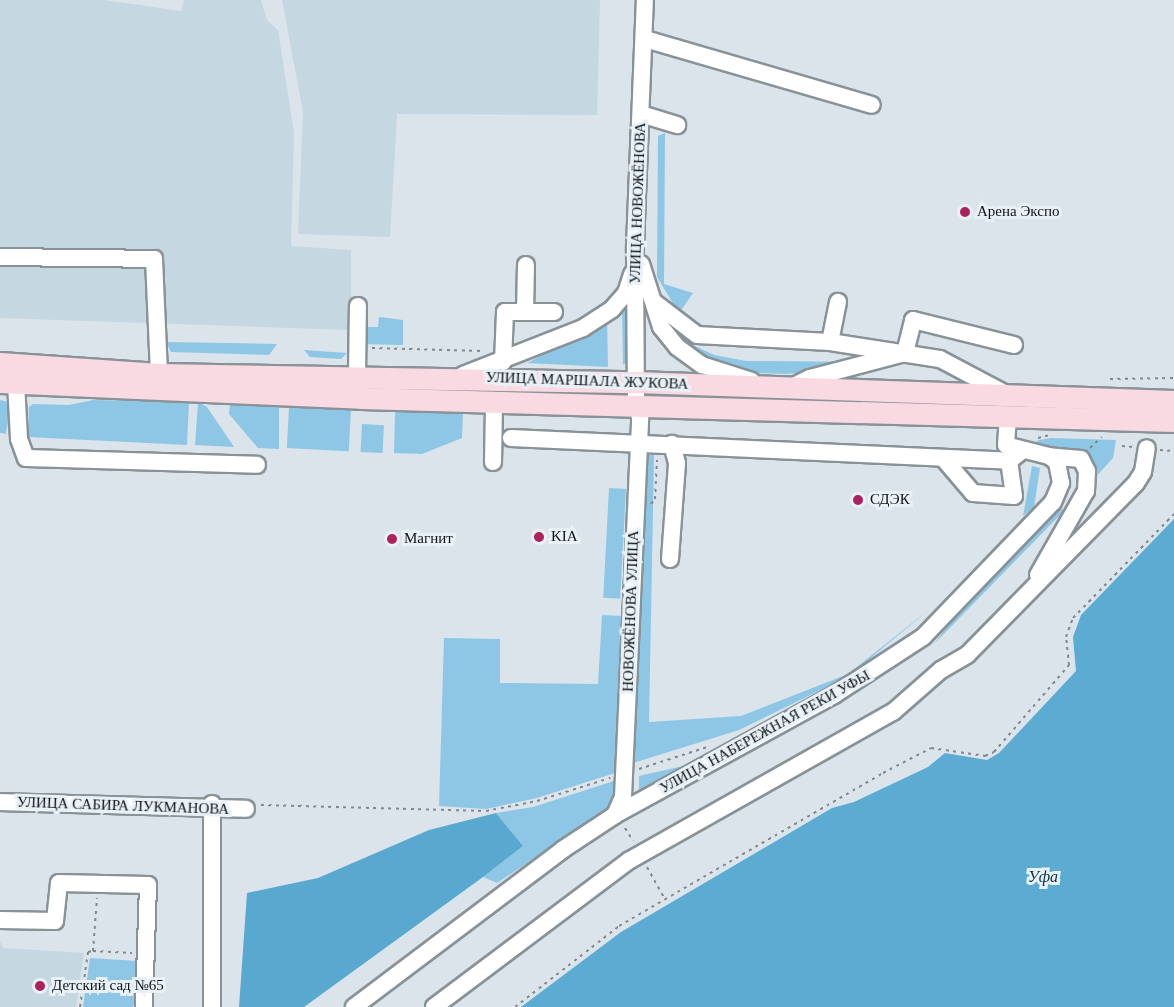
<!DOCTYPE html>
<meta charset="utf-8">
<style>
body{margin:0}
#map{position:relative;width:1174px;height:1007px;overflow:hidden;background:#dae4ea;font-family:"Times New Roman",serif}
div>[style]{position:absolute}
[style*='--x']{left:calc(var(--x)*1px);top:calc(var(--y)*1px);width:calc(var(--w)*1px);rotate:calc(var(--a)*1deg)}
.built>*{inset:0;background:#c5d7e0}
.green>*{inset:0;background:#8dc7e5;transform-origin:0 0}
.forest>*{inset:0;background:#58a8d0}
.water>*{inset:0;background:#5babd3}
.path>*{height:2px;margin-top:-1px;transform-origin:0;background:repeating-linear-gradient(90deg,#81888c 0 3px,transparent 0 7.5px)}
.roads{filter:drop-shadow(2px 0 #889297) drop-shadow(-2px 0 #889297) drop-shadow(0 2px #889297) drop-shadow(0 -2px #889297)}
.minor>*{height:16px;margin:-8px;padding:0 8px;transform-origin:8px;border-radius:8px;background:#fff}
.major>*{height:21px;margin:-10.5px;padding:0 10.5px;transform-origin:10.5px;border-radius:10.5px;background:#f9d9e2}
.dots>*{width:16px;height:16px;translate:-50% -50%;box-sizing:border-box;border:3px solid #e8f1f7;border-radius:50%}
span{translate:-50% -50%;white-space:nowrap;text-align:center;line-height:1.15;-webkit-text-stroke:6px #e8f1f7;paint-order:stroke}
.street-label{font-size:15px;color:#0f1214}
.poi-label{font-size:15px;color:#0f1214}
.left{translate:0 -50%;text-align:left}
.water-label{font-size:16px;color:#092f3f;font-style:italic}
</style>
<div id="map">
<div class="built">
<i style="clip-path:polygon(0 0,104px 0,181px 11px,184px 0,261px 0,267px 20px,278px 30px,294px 133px,291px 246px,351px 250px,351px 330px,0 318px)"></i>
<i style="clip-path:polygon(282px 0,600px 0,597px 115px,397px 114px,390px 237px,298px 234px,303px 112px)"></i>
<i style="clip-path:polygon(0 941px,3px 948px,84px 953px,76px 1007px,0 1007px)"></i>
</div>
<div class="green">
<i style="clip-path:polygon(665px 133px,664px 284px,693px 293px,682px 309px,677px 310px,657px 277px,658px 136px)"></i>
<i style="clip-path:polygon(631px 301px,631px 358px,623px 365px,622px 309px)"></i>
<i style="clip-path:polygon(607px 315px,608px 367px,527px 363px,582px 334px)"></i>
<i style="clip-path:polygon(379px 317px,403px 320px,403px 345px,359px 344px,365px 327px,378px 327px)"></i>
<i style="clip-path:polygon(666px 317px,695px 346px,714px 355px,746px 361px,875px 362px,875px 368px,784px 374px,738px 372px,703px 362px,678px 343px)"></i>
<i style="clip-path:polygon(166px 342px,277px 344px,269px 355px,171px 352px)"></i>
<i style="clip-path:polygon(304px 350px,347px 353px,341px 359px,310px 357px)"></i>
<i style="left:0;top:400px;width:13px;height:32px;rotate:13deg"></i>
<i style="clip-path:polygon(93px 400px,189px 402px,187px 445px,28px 437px,29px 407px,33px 404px,69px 405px)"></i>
<i style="clip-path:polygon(198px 402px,207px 407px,234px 447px,195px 445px)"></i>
<i style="clip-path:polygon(230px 403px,279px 405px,279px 449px,258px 448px,229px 414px)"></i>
<i style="left:289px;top:407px;width:62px;height:41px;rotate:3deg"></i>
<i style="clip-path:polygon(395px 412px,463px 413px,462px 438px,422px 454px,394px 453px)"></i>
<i style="left:362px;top:424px;width:22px;height:28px;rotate:3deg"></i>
<i style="clip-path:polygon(1051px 438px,1116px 440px,1113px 458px,1091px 482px,1091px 467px,1029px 447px,1039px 440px)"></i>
<i style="clip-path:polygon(642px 455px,654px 455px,649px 722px,741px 716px,848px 674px,931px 608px,849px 676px,739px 730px,630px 764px)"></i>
<i style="clip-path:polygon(1032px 466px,1040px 468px,1034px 507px,1023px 516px)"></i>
<i style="left:609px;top:488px;width:17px;height:110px;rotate:3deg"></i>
<i style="clip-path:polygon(1057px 508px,1065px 510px,933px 645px,954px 618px)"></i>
<i style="clip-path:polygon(602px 615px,622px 616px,618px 772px,537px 798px,486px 809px,439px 806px,444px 638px,500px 639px,500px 683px,598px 684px)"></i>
<i style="clip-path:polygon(705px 761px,639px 792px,639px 776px)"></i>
<i style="clip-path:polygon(617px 780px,616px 800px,609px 808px,497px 883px,483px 877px,523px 846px,496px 813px,533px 807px)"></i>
<i style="clip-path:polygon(90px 958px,137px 961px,137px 1003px,132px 1007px,83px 1007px)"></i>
</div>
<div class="forest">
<i style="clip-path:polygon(496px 813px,523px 846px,483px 877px,304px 1007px,239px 1007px,247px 893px,318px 878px,429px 830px)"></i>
</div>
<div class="water">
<i style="clip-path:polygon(1174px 519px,1174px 1007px,521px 1007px,621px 932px,832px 808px,854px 802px,928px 767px,945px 753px,987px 760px,999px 753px,1076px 671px,1073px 637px,1081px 615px)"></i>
</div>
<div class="path">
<i style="--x:372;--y:348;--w:111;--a:1.5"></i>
<i style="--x:1110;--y:379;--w:64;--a:-0.9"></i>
<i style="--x:1038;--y:438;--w:12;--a:-14"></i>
<i style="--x:1122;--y:446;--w:12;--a:5"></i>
<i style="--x:1090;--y:448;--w:16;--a:-43"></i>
<i style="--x:1160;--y:450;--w:14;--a:4"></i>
<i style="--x:651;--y:504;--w:6;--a:-51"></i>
<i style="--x:655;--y:499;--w:39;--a:-87"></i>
<i style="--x:639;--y:769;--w:71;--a:-17.9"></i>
<i style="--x:261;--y:805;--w:225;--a:1.5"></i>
<i style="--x:486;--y:811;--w:52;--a:-11.1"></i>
<i style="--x:537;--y:801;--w:77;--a:-17.5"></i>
<i style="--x:625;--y:828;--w:15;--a:58"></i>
<i style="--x:647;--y:867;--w:35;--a:61"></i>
<i style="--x:93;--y:951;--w:39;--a:3"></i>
<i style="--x:80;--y:1007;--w:56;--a:-81.7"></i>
<i style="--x:88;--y:952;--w:5;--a:-11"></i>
<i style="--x:93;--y:951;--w:53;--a:-85.7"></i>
<i style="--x:515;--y:1007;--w:132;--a:-37.9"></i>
<i style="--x:619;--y:926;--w:305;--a:-30.1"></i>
<i style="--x:883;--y:773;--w:54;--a:-27.5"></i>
<i style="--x:931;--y:748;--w:55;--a:8.4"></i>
<i style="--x:985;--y:756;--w:10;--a:-24"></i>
<i style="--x:994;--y:752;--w:115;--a:-49.2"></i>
<i style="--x:1069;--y:665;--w:28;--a:-96"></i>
<i style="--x:1066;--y:637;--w:20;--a:-70"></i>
<i style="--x:1073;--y:618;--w:145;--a:-45.8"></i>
</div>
<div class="roads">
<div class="minor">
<i style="--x:645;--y:39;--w:236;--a:16.2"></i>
<i style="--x:641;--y:114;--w:38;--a:17"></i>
<i style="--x:0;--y:257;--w:154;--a:0.7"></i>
<i style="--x:154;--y:259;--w:115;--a:87.5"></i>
<i style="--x:641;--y:264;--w:66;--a:72.4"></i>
<i style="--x:661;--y:327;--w:26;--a:51"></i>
<i style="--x:677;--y:347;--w:31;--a:36"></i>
<i style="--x:702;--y:365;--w:52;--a:17.7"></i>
<i style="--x:654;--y:302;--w:54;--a:37.5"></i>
<i style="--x:697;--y:335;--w:133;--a:3"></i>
<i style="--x:830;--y:342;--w:111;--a:8.8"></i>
<i style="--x:940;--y:359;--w:77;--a:27.9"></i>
<i style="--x:525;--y:312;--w:47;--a:-88.8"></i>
<i style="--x:830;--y:342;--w:41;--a:-78.7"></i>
<i style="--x:503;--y:362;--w:50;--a:-87.7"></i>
<i style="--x:505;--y:312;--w:49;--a:0"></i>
<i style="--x:357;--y:374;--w:68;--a:-89.2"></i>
<i style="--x:463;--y:375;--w:129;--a:-21.4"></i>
<i style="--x:583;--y:328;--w:35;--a:-33"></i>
<i style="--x:612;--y:309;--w:21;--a:-49"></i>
<i style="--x:626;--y:293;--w:20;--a:-72"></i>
<i style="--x:16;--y:383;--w:56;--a:86.9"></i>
<i style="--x:19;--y:439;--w:20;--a:70"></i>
<i style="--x:26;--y:458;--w:231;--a:1.7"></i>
<i style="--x:792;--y:387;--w:20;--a:-27"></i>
<i style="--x:810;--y:378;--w:98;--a:-14.7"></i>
<i style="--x:905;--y:353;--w:34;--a:-76"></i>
<i style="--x:913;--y:320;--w:104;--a:13.9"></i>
<i style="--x:511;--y:438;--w:499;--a:2.6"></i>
<i style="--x:1009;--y:461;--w:18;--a:-38"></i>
<i style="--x:943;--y:458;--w:46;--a:49.4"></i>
<i style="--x:973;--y:493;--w:41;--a:4.2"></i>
<i style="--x:1014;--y:496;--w:35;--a:-98"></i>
<i style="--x:493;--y:462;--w:60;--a:-89"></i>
<i style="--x:670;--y:559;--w:96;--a:-85.8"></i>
<i style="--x:677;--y:463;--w:20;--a:-105"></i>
<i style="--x:1038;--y:575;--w:97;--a:-60.3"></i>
<i style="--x:1086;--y:491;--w:20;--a:-87"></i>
<i style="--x:1087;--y:471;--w:13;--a:-117"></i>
<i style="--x:1081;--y:459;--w:32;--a:-175"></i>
<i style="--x:0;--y:802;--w:246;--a:1.6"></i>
<i style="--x:212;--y:804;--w:203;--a:90"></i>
<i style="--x:615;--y:815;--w:20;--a:-66"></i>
<i style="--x:623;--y:797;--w:380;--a:-87.4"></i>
<i style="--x:640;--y:417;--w:13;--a:-108"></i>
<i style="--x:636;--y:405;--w:159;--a:-90.4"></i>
<i style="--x:635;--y:246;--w:246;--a:-87.7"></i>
<i style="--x:0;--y:920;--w:55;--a:1"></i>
<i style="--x:55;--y:921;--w:38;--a:-84"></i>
<i style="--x:59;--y:883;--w:89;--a:1.3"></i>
<i style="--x:148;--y:885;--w:122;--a:91.9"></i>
<i style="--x:354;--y:1007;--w:261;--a:-37"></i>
<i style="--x:562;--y:850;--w:64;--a:-33.4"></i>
<i style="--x:615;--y:815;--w:250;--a:-28.7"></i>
<i style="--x:834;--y:695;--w:106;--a:-33.1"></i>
<i style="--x:923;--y:637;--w:187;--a:-46.1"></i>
<i style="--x:1053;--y:502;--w:21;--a:-67"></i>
<i style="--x:1061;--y:483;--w:21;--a:-101"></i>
<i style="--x:1057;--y:462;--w:10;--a:-143"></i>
<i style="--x:1049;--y:456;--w:44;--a:-165.7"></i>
<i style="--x:1006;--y:445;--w:28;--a:-86"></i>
<i style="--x:434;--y:1007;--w:245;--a:-36.9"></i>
<i style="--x:630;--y:860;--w:302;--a:-29.4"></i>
<i style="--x:893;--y:712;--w:64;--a:-41.2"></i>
<i style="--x:941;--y:670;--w:30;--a:-30"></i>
<i style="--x:967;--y:655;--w:241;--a:-45.5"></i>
<i style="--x:1136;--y:483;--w:13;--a:-58"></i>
<i style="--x:1143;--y:472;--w:24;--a:-81"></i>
</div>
<div class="major">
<i style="--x:0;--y:363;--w:159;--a:4"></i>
<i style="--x:159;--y:374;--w:477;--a:1"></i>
<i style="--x:636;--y:382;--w:538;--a:2.02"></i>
<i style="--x:0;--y:382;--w:361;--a:2.5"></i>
<i style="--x:361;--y:398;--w:813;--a:1.62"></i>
</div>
</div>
<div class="dots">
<i style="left:965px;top:212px;background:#ad215e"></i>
<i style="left:858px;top:500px;background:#ad215e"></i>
<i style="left:539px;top:537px;background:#ad215e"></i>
<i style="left:392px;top:539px;background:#ad215e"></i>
<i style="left:40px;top:986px;background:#ad215e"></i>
</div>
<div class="street-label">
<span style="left:638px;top:203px;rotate:-88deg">УЛИЦА НОВОЖЁНОВА</span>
<span style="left:587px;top:381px;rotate:2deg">УЛИЦА МАРШАЛА ЖУКОВА</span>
<span style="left:631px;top:611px;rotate:-88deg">НОВОЖЁНОВА УЛИЦА</span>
<span style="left:765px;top:732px;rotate:-29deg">УЛИЦА НАБЕРЕЖНАЯ РЕКИ УФЫ</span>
<span style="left:123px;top:806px;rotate:2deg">УЛИЦА САБИРА ЛУКМАНОВА</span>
</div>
<div class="poi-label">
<span class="left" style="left:977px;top:212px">Арена Экспо</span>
<span class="left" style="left:870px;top:500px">СДЭК</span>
<span class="left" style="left:551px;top:537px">KIA</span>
<span class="left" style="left:404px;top:539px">Магнит</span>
<span class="left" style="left:52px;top:986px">Детский сад №65</span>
</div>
<div class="water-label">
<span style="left:1043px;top:877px">Уфа</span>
</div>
</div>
